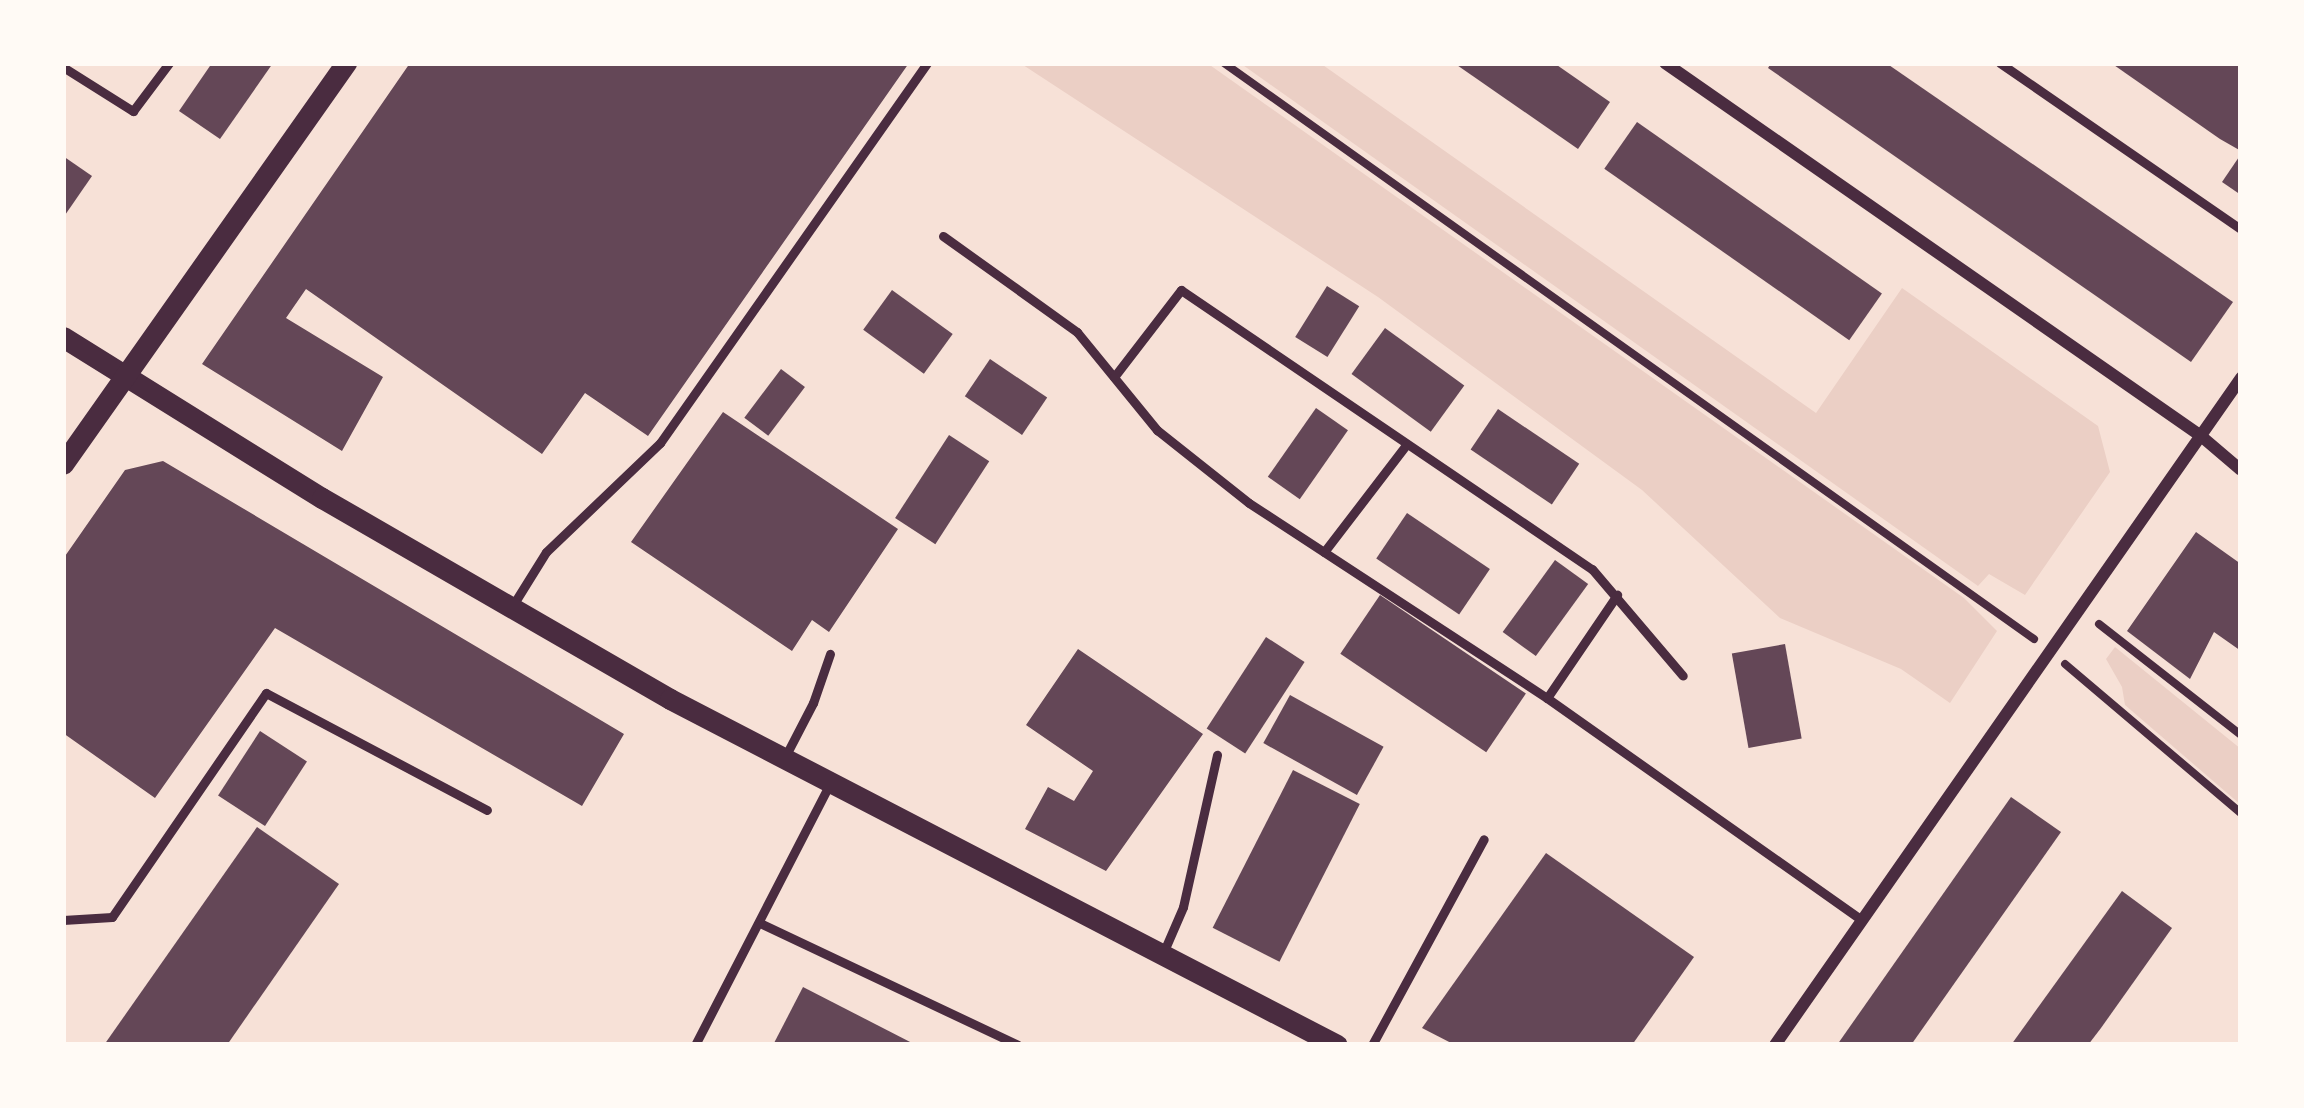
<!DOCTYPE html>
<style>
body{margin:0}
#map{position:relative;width:2304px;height:1108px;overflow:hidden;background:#f7e1d7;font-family:Cabin,sans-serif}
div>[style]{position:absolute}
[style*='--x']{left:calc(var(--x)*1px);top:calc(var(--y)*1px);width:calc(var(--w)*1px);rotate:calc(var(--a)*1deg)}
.green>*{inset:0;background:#ebcfc5}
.building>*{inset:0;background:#644757;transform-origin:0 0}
.path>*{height:8px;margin:-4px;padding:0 4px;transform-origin:4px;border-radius:4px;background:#4a2c40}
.service>*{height:9px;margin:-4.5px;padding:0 4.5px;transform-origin:4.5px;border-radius:4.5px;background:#4a2c40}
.minor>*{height:12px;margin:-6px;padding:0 6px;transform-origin:6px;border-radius:6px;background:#4a2c40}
.tertiary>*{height:21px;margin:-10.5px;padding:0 10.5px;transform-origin:10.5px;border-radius:10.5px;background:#4a2c40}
span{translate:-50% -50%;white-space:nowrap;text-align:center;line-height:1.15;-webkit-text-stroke:10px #fffaf5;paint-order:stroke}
.frame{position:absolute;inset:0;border:66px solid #fffaf5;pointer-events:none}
</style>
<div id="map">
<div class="green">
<i style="clip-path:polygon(1020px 63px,1207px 63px,1964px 598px,1997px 631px,1950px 703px,1901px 669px,1780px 618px,1642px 490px,1378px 297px)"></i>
<i style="clip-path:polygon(1240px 63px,1320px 63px,1816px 413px,1902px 288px,2098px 426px,2110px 472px,2025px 595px,1989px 574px,1978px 586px)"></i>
<i style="clip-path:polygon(2115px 647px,2241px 749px,2241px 805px,2125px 705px,2122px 687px,2106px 659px)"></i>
</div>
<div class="building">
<i style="clip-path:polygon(212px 63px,273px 63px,220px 139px,179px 111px)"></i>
<i style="clip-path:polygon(410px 63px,909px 63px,648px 436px,585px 393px,542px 454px,306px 289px,286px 318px,383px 377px,342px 451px,202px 364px)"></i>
<i style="clip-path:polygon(1454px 63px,1554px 63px,1610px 102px,1578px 149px)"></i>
<i style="clip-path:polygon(1771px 63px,1886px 63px,2233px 302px,2191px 362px,1768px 68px)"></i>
<i style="clip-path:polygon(2111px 63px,2241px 63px,2241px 151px,2220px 139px)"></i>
<i style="left:1637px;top:122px;width:299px;height:57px;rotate:35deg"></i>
<i style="clip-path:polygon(2241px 154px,2241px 195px,2222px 182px)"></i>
<i style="clip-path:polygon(63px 156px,92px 176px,63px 218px)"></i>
<i style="left:1327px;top:286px;width:38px;height:60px;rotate:32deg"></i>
<i style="left:892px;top:290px;width:75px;height:49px;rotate:36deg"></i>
<i style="left:1385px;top:328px;width:98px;height:57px;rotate:36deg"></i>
<i style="left:990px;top:359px;width:69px;height:45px;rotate:34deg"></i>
<i style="left:781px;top:369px;width:30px;height:61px;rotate:37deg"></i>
<i style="left:1316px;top:408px;width:39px;height:84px;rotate:35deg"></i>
<i style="left:1498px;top:409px;width:98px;height:49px;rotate:34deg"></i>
<i style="clip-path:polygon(723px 412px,898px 529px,829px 632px,812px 620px,792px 651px,631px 542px)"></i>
<i style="left:949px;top:435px;width:48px;height:99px;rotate:33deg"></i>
<i style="clip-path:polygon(163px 461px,624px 734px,582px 806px,275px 628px,155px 798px,63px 733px,63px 559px,125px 470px)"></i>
<i style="left:1407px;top:513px;width:100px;height:55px;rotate:34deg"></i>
<i style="clip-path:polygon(2196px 532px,2241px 564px,2241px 651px,2214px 632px,2190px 679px,2127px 631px)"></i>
<i style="left:1555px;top:560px;width:41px;height:89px;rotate:36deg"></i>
<i style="left:1380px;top:595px;width:176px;height:71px;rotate:34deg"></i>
<i style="left:1266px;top:637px;width:46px;height:109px;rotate:33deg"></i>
<i style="left:1785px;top:644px;width:96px;height:54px;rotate:80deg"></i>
<i style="clip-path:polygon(1078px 649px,1203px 734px,1106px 871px,1025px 829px,1048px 787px,1074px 801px,1093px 771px,1026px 725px)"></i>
<i style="left:1290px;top:695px;width:107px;height:55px;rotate:29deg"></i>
<i style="left:260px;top:731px;width:56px;height:77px;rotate:33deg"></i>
<i style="left:1293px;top:770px;width:75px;height:177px;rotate:27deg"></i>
<i style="clip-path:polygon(2011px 797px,2061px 832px,1911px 1045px,1837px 1045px)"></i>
<i style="clip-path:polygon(257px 827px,339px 884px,227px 1045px,104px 1045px)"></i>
<i style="clip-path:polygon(1546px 853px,1694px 957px,1632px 1045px,1455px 1045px,1422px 1028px)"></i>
<i style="clip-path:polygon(2122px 891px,2172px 928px,2101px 1028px,2088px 1045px,2011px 1045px)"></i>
<i style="clip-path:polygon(803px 987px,916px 1045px,773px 1045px)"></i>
</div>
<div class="path">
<i style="--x:1224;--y:63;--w:994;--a:35.42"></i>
<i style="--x:2099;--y:624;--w:180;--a:38"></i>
<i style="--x:2065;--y:664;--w:231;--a:40.3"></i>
</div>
<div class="service">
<i style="--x:2000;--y:63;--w:293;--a:34.6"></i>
<i style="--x:63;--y:67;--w:83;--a:32.2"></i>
<i style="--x:133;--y:111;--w:60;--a:-53.1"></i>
<i style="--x:943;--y:236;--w:165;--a:35.6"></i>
<i style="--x:1077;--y:332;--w:127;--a:50.8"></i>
<i style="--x:1157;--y:430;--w:117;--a:38.4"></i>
<i style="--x:1249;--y:503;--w:356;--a:33.2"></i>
<i style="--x:1547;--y:698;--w:383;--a:35.2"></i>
<i style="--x:1114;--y:377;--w:110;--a:-52.4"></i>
<i style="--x:1181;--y:290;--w:497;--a:34.2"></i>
<i style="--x:1592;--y:569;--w:140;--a:49.6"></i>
<i style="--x:1324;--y:552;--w:136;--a:-52.5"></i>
<i style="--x:513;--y:605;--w:62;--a:-58.1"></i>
<i style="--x:546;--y:552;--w:158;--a:-43.7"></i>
<i style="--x:660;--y:443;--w:464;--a:-54.9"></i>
<i style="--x:1547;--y:698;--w:125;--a:-55.8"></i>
<i style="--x:786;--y:755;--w:59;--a:-62.6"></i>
<i style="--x:813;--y:703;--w:52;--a:-70.9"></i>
<i style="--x:63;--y:920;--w:49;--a:-3.5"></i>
<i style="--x:112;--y:917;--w:272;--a:-55.5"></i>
<i style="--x:266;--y:693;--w:250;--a:27.9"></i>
<i style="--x:760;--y:923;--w:285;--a:25.3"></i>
<i style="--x:1164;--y:951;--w:48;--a:-66.6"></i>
<i style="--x:1183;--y:907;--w:156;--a:-77.4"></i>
<i style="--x:695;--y:1045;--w:292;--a:-62.7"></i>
<i style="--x:1372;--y:1045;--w:234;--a:-61.5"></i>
</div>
<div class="minor">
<i style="--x:1665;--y:63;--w:653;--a:34.83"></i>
<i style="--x:2201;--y:436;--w:52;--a:40.4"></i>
<i style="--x:1775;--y:1045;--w:814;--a:-55.06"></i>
</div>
<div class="tertiary">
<i style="--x:63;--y:337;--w:305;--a:31.9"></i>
<i style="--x:322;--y:498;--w:402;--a:30"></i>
<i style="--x:670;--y:699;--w:751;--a:27.42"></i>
<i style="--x:63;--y:464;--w:491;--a:-54.8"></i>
</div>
<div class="frame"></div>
</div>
